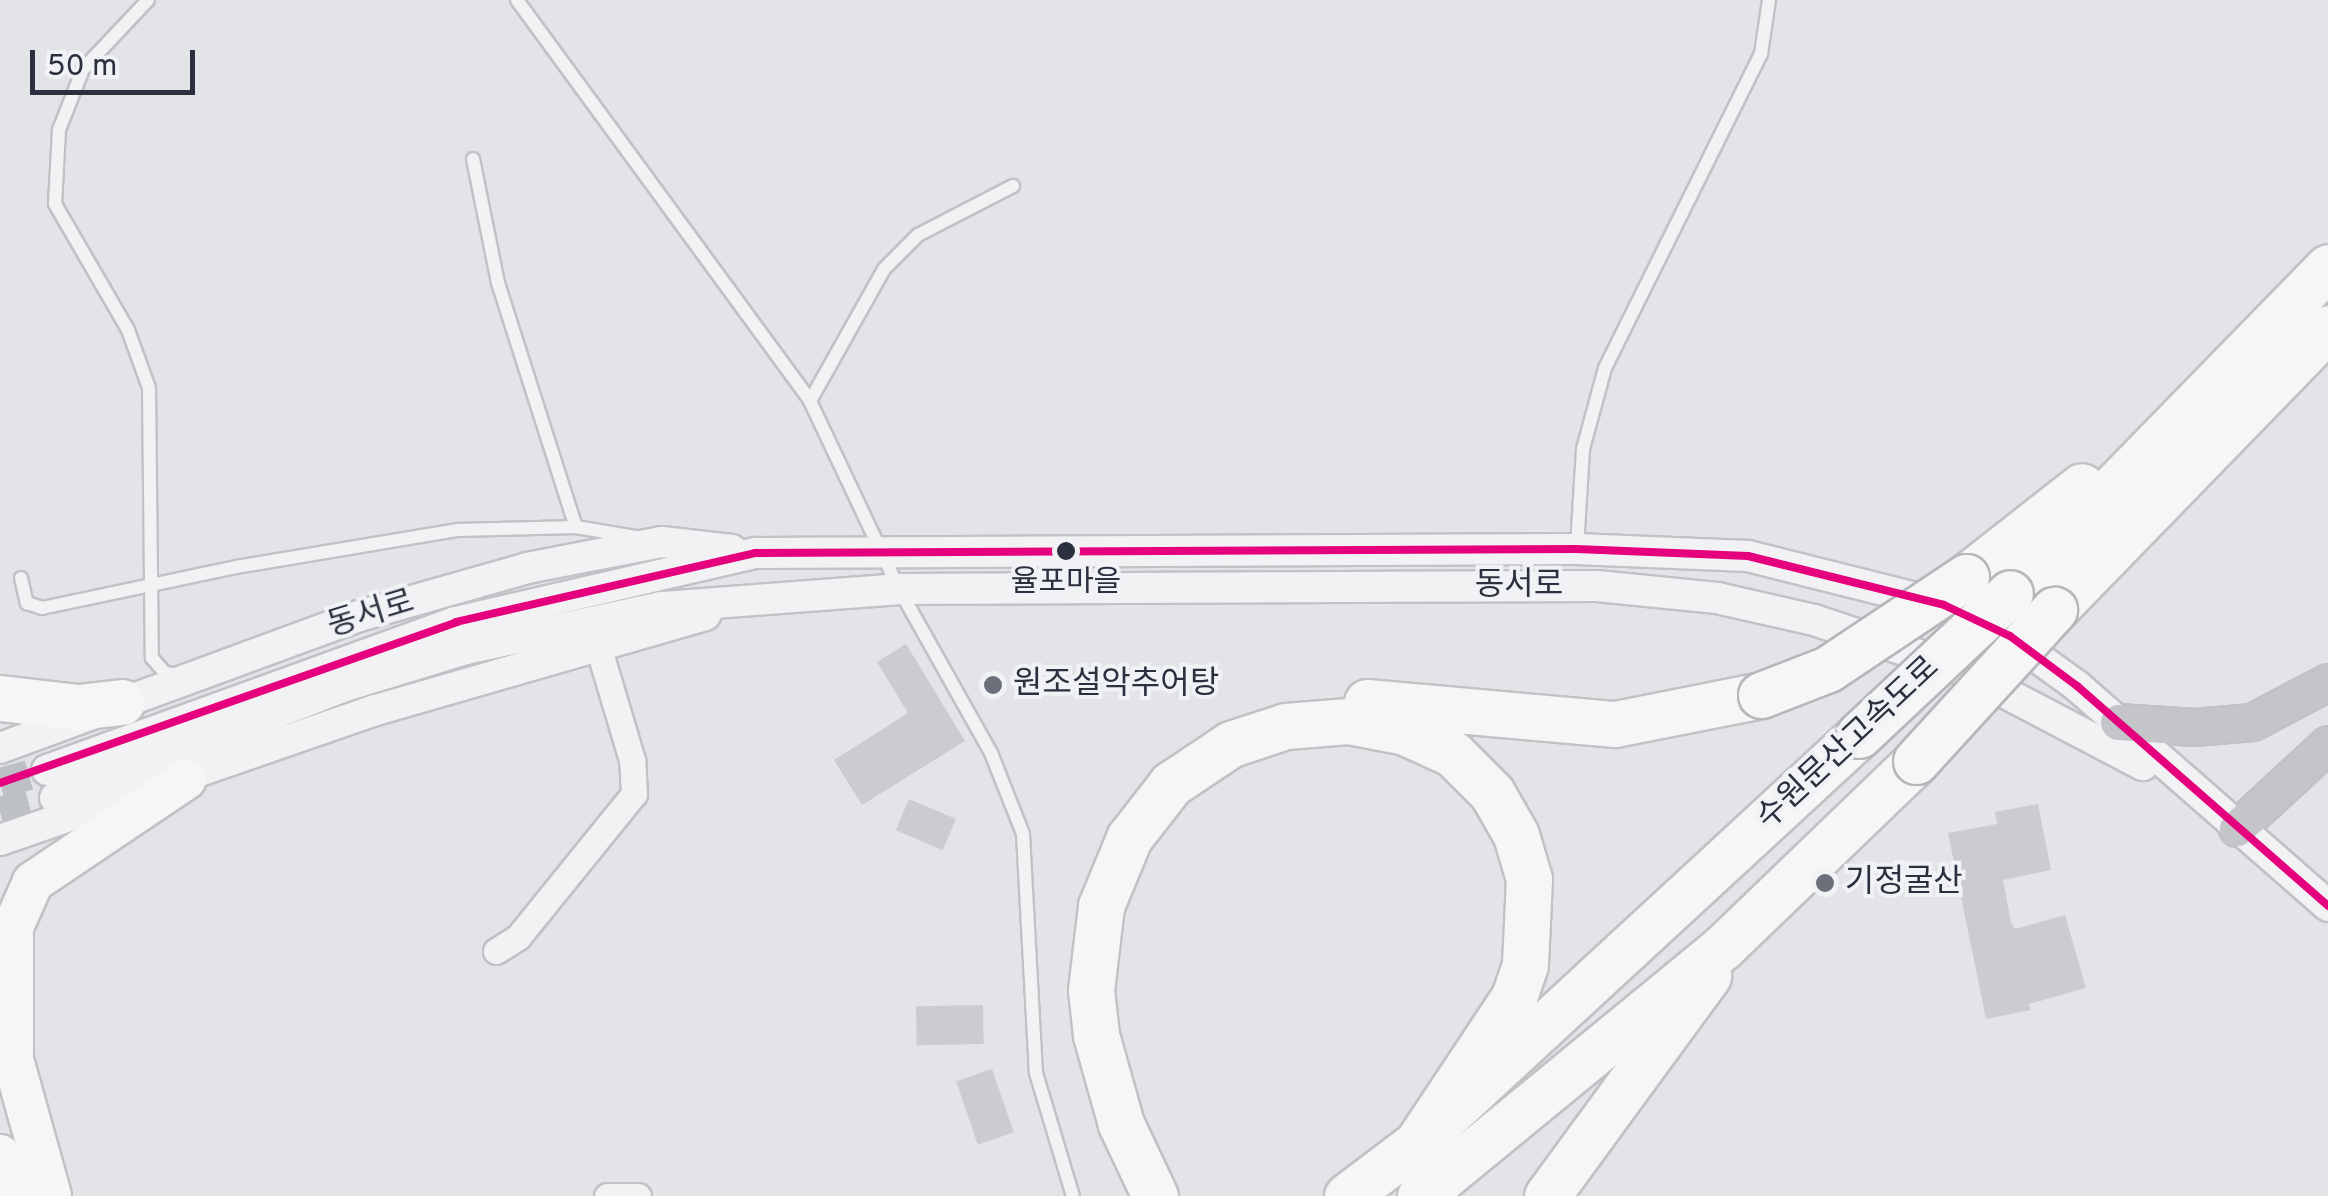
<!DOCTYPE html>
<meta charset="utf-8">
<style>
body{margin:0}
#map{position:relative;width:2328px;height:1196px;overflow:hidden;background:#e2e4e7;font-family:Overpass,"Noto Sans KR",sans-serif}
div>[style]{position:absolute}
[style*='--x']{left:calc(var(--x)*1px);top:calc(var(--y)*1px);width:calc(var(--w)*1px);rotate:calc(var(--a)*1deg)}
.building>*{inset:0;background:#cbcccf;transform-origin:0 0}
.tertiary-tunnel>*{height:30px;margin-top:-15px;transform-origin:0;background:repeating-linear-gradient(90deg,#bdc0c5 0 30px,transparent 0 45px)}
.roads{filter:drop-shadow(2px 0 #c1c2c5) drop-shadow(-2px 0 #c1c2c5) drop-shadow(0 2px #c1c2c5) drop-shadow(0 -2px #c1c2c5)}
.service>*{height:12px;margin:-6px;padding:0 6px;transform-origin:6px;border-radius:6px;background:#f2f2f4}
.minor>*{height:25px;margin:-12.5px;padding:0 12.5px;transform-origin:12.5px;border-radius:12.5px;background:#f2f2f4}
.tertiary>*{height:30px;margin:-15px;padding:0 15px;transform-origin:15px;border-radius:15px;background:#f2f2f4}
.secondary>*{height:35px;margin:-17.5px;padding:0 17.5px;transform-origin:17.5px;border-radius:17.5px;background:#c3c5c8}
.trunk>*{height:40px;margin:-20px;padding:0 20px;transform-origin:20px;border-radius:20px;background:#f6f6f6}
.motorway>*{height:45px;margin:-22.5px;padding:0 22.5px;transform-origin:22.5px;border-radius:22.5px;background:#f6f6f6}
.bridges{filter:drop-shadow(2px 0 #b5b7bb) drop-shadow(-2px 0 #b5b7bb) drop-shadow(0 2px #b5b7bb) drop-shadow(0 -2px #b5b7bb)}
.motorway-bridge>*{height:45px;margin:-22.5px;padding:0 22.5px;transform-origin:22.5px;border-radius:22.5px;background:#f6f6f6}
.bus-1>*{height:8px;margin:-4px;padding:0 4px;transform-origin:4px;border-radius:4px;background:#e5007d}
.dots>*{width:28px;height:28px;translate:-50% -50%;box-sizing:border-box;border:5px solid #f1f2f6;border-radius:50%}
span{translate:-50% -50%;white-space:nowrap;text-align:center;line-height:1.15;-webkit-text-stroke:8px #f1f2f6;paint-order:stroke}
.bus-label{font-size:30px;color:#2b303e}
.street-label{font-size:32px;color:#2b303e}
.poi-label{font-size:32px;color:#2b303e}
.left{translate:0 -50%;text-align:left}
.scale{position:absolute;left:30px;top:50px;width:165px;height:45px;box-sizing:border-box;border:5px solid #2b303e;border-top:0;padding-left:12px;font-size:30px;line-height:35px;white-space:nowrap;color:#2b303e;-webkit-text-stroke:8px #f1f2f6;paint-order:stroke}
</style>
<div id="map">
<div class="building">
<i style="clip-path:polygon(906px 644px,965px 741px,862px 805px,834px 760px,908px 713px,877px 662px)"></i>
<i style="left:909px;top:799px;width:51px;height:34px;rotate:23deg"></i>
<i style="clip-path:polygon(2038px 804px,2051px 870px,2003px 880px,2011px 922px,2015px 929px,2065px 915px,2086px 988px,2029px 1004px,2031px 1010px,1986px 1019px,1948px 833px,1997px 824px,1995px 812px)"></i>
<i style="left:983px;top:1005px;width:39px;height:67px;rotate:89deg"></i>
<i style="left:992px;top:1069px;width:67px;height:38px;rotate:71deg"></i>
</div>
<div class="tertiary-tunnel">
<i style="--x:0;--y:783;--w:49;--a:-15.5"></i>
<i style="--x:0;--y:812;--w:57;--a:-14.3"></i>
</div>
<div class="roads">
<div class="service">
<i style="--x:148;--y:0;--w:95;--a:133.3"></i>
<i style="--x:83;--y:69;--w:66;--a:111.5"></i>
<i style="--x:59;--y:130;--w:74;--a:93.1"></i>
<i style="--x:55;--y:204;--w:146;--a:59.9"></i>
<i style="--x:128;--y:330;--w:62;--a:70.1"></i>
<i style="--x:149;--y:388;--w:270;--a:89.4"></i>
<i style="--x:152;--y:658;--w:20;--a:49"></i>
<i style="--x:165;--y:673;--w:14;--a:8"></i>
<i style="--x:517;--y:0;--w:497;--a:53.8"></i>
<i style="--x:810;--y:401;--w:208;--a:64.7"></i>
<i style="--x:899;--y:589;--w:188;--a:60.7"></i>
<i style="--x:991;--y:753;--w:87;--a:68.4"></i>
<i style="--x:1023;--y:834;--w:239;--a:86.9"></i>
<i style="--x:1036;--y:1073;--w:128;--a:73.3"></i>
<i style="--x:473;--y:159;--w:126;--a:78.6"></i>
<i style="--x:498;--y:283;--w:256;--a:72.3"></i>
<i style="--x:576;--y:527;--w:60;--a:9.6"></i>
<i style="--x:810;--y:401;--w:151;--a:-60.7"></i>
<i style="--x:884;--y:269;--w:48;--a:-45"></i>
<i style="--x:918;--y:235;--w:107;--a:-27.3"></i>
<i style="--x:1577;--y:547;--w:98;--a:-86.5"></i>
<i style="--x:1583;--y:449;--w:84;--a:-74.8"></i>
<i style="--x:1605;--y:368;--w:351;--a:-63.6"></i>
<i style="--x:1761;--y:54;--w:55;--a:-81.6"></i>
<i style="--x:21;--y:578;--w:26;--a:77"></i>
<i style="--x:27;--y:603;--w:16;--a:18"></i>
<i style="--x:42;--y:608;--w:204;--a:-11.9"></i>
<i style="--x:242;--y:566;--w:219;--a:-9.5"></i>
<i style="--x:458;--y:530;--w:118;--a:-1.5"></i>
</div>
<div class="minor">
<i style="--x:496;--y:951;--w:26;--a:-32"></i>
<i style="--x:518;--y:937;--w:184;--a:-51"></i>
<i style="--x:634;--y:794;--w:34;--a:-93"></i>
<i style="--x:632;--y:760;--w:116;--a:-106.6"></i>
<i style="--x:607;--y:1196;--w:31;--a:0"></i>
</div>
<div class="tertiary">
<i style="--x:2008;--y:636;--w:85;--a:35.9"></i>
<i style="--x:2077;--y:686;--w:334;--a:41.2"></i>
<i style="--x:0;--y:748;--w:382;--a:-20.2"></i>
<i style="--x:359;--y:616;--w:175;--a:-15.9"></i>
<i style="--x:527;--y:568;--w:137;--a:-10.9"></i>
<i style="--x:662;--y:542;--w:70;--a:6.5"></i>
<i style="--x:47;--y:770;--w:435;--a:-19.9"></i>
<i style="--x:456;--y:622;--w:307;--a:-13"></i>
<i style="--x:755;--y:553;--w:821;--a:-0.28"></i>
<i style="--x:1576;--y:549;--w:172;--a:2.3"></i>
<i style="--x:1748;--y:556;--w:197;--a:14.1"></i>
<i style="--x:55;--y:798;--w:311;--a:-21.1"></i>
<i style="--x:345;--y:686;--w:127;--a:-17"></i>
<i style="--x:466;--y:649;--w:200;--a:-12.1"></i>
<i style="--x:662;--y:607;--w:238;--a:-4.3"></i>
<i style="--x:899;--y:589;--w:698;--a:-0.25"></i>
<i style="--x:1597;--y:586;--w:121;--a:5.7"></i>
<i style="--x:1717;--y:598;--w:99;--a:12.8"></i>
<i style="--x:1814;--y:620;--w:152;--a:18.4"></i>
<i style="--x:1958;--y:668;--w:209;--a:27.7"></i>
<i style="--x:0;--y:840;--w:398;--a:-19.1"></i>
<i style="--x:376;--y:710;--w:343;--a:-16.1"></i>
</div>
<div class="secondary">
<i style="--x:2118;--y:722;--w:76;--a:3.8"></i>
<i style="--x:2194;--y:727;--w:58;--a:-4.9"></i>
<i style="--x:2252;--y:722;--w:86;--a:-27.8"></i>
<i style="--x:2237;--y:828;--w:124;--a:-42.7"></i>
</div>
<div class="trunk">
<i style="--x:5;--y:1031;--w:171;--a:74.4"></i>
<i style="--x:13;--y:1055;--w:128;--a:-90"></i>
<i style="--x:13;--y:927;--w:49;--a:-66"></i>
<i style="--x:33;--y:882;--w:184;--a:-33.9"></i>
<i style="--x:0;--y:1155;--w:43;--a:73.7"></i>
</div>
<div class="motorway">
<i style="--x:1966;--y:577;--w:147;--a:-38.1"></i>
<i style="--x:2010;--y:593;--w:455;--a:-45.7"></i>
<i style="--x:2054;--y:610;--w:393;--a:-45.8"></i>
<i style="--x:0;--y:698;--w:79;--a:6.6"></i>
<i style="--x:78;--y:707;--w:44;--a:-6.5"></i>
<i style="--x:1367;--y:702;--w:249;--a:5.1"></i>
<i style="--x:1615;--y:724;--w:149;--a:-11.2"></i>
<i style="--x:1155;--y:1196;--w:80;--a:-115.3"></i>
<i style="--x:1121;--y:1124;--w:92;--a:-105.7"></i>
<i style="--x:1096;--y:1035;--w:45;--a:-96.3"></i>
<i style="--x:1091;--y:990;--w:85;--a:-83.2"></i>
<i style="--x:1101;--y:906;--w:74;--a:-67.6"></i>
<i style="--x:1129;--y:838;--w:68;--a:-52.1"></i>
<i style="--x:1171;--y:784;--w:72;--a:-33.7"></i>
<i style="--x:1231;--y:744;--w:58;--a:-18.1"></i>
<i style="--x:1286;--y:726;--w:62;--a:-4.6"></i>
<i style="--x:1348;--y:721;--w:58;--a:10.9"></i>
<i style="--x:1405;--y:732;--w:53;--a:24.6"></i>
<i style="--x:1453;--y:754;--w:55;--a:45"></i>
<i style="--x:1492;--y:793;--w:48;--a:60.3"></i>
<i style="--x:1516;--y:835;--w:46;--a:73.5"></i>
<i style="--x:1529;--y:879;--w:86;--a:92.7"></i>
<i style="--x:1525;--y:965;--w:34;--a:109"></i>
<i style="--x:1514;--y:997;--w:175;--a:123.6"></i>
<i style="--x:1347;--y:1196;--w:88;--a:-37.1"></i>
<i style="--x:1417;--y:1143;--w:602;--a:-42.71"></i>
<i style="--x:1420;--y:1196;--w:392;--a:-39.4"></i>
<i style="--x:1723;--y:947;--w:268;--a:-43.9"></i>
<i style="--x:1547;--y:1196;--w:273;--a:-53.8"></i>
</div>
</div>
<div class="bridges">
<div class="motorway-bridge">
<i style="--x:1761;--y:695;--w:72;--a:-21.2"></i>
<i style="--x:1828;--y:669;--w:166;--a:-33.7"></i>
<i style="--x:1859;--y:735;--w:207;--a:-43.2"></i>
<i style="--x:1916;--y:761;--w:205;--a:-47.6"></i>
</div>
</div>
<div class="bus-1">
<i style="--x:0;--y:783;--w:484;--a:-19.4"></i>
<i style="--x:456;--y:622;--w:307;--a:-13"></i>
<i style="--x:755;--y:553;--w:821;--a:-0.28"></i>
<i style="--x:1576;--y:549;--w:172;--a:2.3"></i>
<i style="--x:1748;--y:556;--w:202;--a:14"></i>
<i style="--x:1944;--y:605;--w:73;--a:25.2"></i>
<i style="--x:2010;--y:636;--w:84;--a:36.7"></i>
<i style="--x:2077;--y:686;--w:334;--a:41.2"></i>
</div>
<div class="dots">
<i style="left:1066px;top:551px;background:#2b303e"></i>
<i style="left:993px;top:685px;background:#6b6f79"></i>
<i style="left:1825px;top:883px;background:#6b6f79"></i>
</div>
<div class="bus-label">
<span style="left:1066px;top:584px">율포마을</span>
</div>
<div class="street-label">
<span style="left:1519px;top:586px">동서로</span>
<span style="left:371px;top:615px;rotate:-17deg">동서로</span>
<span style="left:1849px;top:744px;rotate:-43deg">수원문산고속도로</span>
</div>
<div class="poi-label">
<span class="left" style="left:1013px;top:685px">원조설악추어탕</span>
<span class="left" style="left:1845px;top:883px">기정굴산</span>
</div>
<div class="scale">50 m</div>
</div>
